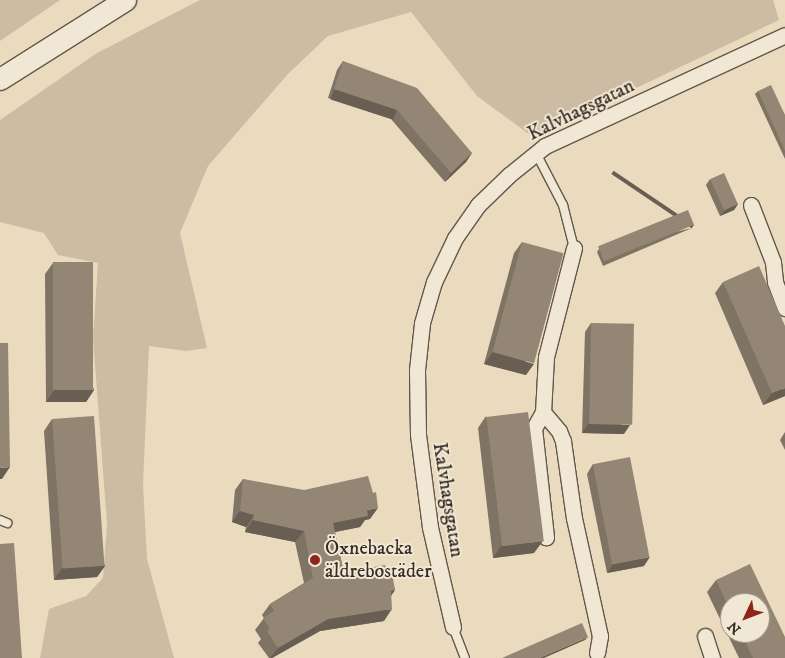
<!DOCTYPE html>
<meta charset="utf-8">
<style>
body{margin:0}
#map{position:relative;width:785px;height:658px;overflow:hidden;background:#eadabe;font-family:"IM FELL DW Pica",serif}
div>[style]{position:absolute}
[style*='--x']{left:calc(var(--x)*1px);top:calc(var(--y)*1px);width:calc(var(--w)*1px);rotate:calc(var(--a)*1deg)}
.green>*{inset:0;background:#ccbca4}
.roads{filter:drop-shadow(1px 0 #64574a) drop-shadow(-1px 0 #64574a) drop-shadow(0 1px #64574a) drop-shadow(0 -1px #64574a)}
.lane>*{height:8px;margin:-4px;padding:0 4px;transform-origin:4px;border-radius:4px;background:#f1e7d5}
.street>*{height:15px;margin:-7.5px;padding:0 7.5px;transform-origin:7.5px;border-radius:7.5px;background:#f1e7d5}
.secondary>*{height:21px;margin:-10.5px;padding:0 10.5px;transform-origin:10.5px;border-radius:10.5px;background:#f1e7d5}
.wall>*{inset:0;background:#7f7364}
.shaded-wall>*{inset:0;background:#685e51;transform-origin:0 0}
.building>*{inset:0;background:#948674;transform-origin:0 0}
.dots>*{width:14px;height:14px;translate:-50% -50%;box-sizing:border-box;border:2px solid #f1e7d5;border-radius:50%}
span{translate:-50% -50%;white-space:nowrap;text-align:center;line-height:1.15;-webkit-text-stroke:4px #f1e7d5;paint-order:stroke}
.street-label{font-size:20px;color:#372b23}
.poi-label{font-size:20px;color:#372b23}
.left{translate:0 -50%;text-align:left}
.north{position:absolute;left:720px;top:593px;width:50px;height:50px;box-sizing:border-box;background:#f1e7d5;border:1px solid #a79c8e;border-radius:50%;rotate:227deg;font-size:14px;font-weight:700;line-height:20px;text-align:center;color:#372b23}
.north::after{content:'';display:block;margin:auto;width:18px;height:22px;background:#8f2418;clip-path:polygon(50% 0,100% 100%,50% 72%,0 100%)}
</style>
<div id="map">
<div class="green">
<i style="clip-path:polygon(0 0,60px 0,0 41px)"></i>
<i style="clip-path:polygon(200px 0,773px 0,779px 20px,533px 137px,477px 96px,411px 12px,328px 36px,288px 74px,208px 166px,180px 233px,207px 348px,186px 351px,149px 346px,143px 484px,147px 559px,174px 658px,40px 658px,49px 609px,86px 596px,103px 578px,107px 524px,93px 338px,98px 263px,58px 255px,44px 233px,0 222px,0 120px,97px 53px)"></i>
</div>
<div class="roads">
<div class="lane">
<i style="--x:536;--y:153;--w:59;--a:62.6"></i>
<i style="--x:563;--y:205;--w:44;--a:75.7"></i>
<i style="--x:0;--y:520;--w:8;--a:23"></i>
<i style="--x:453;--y:627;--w:33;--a:69"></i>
</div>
<div class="street">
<i style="--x:751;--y:205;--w:61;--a:68.9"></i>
<i style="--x:773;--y:262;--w:20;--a:84"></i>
<i style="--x:775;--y:282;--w:28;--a:69"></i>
<i style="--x:574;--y:248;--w:113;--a:104.4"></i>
<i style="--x:546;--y:357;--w:55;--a:93.1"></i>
<i style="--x:543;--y:412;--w:25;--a:50"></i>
<i style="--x:559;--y:431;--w:11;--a:68"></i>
<i style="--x:563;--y:441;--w:78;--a:81.9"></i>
<i style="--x:574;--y:518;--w:121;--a:77.6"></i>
<i style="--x:600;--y:636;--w:17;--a:100"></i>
<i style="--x:543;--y:412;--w:18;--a:119"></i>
<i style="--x:534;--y:428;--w:110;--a:83.7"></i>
<i style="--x:453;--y:627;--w:103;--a:-103"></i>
<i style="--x:430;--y:527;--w:94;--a:-97.4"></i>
<i style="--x:418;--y:434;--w:64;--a:-90.9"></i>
<i style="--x:417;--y:370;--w:47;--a:-83.9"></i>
<i style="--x:422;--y:323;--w:43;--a:-73.7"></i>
<i style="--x:434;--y:282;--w:49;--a:-64.5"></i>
<i style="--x:455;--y:238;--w:40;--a:-55.1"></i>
<i style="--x:478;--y:205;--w:43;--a:-44.1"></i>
<i style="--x:509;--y:175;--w:46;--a:-38.9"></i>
<i style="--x:545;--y:146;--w:264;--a:-24.8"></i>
<i style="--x:705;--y:636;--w:23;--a:72"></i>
</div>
<div class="secondary">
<i style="--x:0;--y:79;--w:148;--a:-32.3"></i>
</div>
</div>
<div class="wall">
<i style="clip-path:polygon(343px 61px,472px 153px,466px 162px,445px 182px,391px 119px,328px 98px,337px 70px)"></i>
<i style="clip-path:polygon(758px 91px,785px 115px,785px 159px,755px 94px)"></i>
<i style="clip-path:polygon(710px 179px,738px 204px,734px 210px,720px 216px,706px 185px)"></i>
<i style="clip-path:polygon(692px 228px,603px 266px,597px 252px,599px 249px)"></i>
<i style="clip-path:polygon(522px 242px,526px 375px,484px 364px,514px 253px)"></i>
<i style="clip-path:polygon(53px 263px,94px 390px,86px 402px,46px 402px,45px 274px)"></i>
<i style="clip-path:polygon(723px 282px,785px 396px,763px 405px,715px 293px)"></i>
<i style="clip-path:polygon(591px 323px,624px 434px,582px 433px,585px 332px)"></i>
<i style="clip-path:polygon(486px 416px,534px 553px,493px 558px,478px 428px)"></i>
<i style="clip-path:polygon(52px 419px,105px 566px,97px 577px,54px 580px,44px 431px)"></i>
<i style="clip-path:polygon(785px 432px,785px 450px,780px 440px)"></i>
<i style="clip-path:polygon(593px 464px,644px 566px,607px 573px,587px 474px)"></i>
<i style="clip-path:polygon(243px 479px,370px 519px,365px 520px,360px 527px,335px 532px,344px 573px,387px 574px,395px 590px,391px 596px,384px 621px,320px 631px,272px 658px,269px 658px,258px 643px,261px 639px,255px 630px,264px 618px,262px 615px,270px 604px,304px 583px,295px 542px,245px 532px,246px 527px,232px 522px,235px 490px)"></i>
<i style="clip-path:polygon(evenodd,716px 580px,785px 658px,739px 658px,707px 592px,716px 580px,730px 603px,760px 633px,730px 633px,730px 603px)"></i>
</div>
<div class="shaded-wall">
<i style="left:334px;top:89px;width:66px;height:11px;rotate:18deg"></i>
<i style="clip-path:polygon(472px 153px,466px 162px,445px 182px,451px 173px)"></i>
<i style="clip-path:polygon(738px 204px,734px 210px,720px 216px,725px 210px)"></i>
<i style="left:694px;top:225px;width:4px;height:97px;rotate:124deg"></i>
<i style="clip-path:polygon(493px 352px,534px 364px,526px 375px,484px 364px)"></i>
<i style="clip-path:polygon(785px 388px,785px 396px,763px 405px,772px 393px)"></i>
<i style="clip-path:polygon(54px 390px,94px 390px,86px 402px,46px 402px)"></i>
<i style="clip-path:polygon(588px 424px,630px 425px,624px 434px,582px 433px)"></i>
<i style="clip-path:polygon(10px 467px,2px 479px,0 479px,0 468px)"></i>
<i style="clip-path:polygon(378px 508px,370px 519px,365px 520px,360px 527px,325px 534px,333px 523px,367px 510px)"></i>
<i style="clip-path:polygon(240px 511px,254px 515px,246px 527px,232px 522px)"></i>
<i style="clip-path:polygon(253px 520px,304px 531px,295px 542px,245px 532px)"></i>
<i style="clip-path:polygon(543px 541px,534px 553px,493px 558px,501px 546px)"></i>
<i style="clip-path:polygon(650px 557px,644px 566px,607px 573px,613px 564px)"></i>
<i style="clip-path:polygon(105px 566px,97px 577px,54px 580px,62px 568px)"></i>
<i style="clip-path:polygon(395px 590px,387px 601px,391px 591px)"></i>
<i style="clip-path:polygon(392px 609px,384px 621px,320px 631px,272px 658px,270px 658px,278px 648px,328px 619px)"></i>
<i style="clip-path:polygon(588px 637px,585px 640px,544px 658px,539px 658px)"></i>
</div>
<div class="building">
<i style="clip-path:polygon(343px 61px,417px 88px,472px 153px,451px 173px,397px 110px,334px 89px)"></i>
<i style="clip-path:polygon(771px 85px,785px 115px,785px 151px,758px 91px)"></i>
<i style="left:724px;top:173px;width:34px;height:15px;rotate:66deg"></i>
<i style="left:688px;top:210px;width:16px;height:97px;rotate:68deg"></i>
<i style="left:522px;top:242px;width:43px;height:114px;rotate:15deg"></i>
<i style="left:93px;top:262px;width:128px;height:40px;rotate:90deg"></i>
<i style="clip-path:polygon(759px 266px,785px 326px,785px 388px,772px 393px,723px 282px)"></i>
<i style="left:591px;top:323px;width:43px;height:101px;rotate:1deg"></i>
<i style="clip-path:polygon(0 343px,8px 343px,10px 467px,0 468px)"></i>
<i style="left:528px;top:412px;width:130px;height:42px;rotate:83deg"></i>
<i style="left:94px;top:416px;width:150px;height:42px;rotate:86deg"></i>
<i style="left:630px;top:457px;width:102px;height:38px;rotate:79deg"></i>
<i style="clip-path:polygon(368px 476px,373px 493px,376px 492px,378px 508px,367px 510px,368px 516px,333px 523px,344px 573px,385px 565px,387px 574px,392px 573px,395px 590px,391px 591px,392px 609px,328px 619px,278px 648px,267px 631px,270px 629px,263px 618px,274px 611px,270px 604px,313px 578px,304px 531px,253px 520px,254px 515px,240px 511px,243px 479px,304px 490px)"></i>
<i style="clip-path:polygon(14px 543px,22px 658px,0 658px,0 544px)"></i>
<i style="clip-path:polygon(750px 564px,785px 637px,785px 658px,753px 658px,741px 633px,760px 633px,760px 603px,730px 603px,730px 610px,716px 580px)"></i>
<i style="clip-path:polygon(582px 623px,588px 637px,539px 658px,502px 658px)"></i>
</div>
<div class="dots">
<i style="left:315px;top:560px;background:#8f2418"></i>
</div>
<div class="street-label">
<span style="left:581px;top:110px;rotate:-26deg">Kalvhagsgatan</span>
<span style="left:448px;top:500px;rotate:81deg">Kalvhagsgatan</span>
</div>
<div class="poi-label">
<span class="left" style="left:325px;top:560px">Öxnebacka<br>äldrebostäder</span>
</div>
<div class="north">N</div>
</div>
